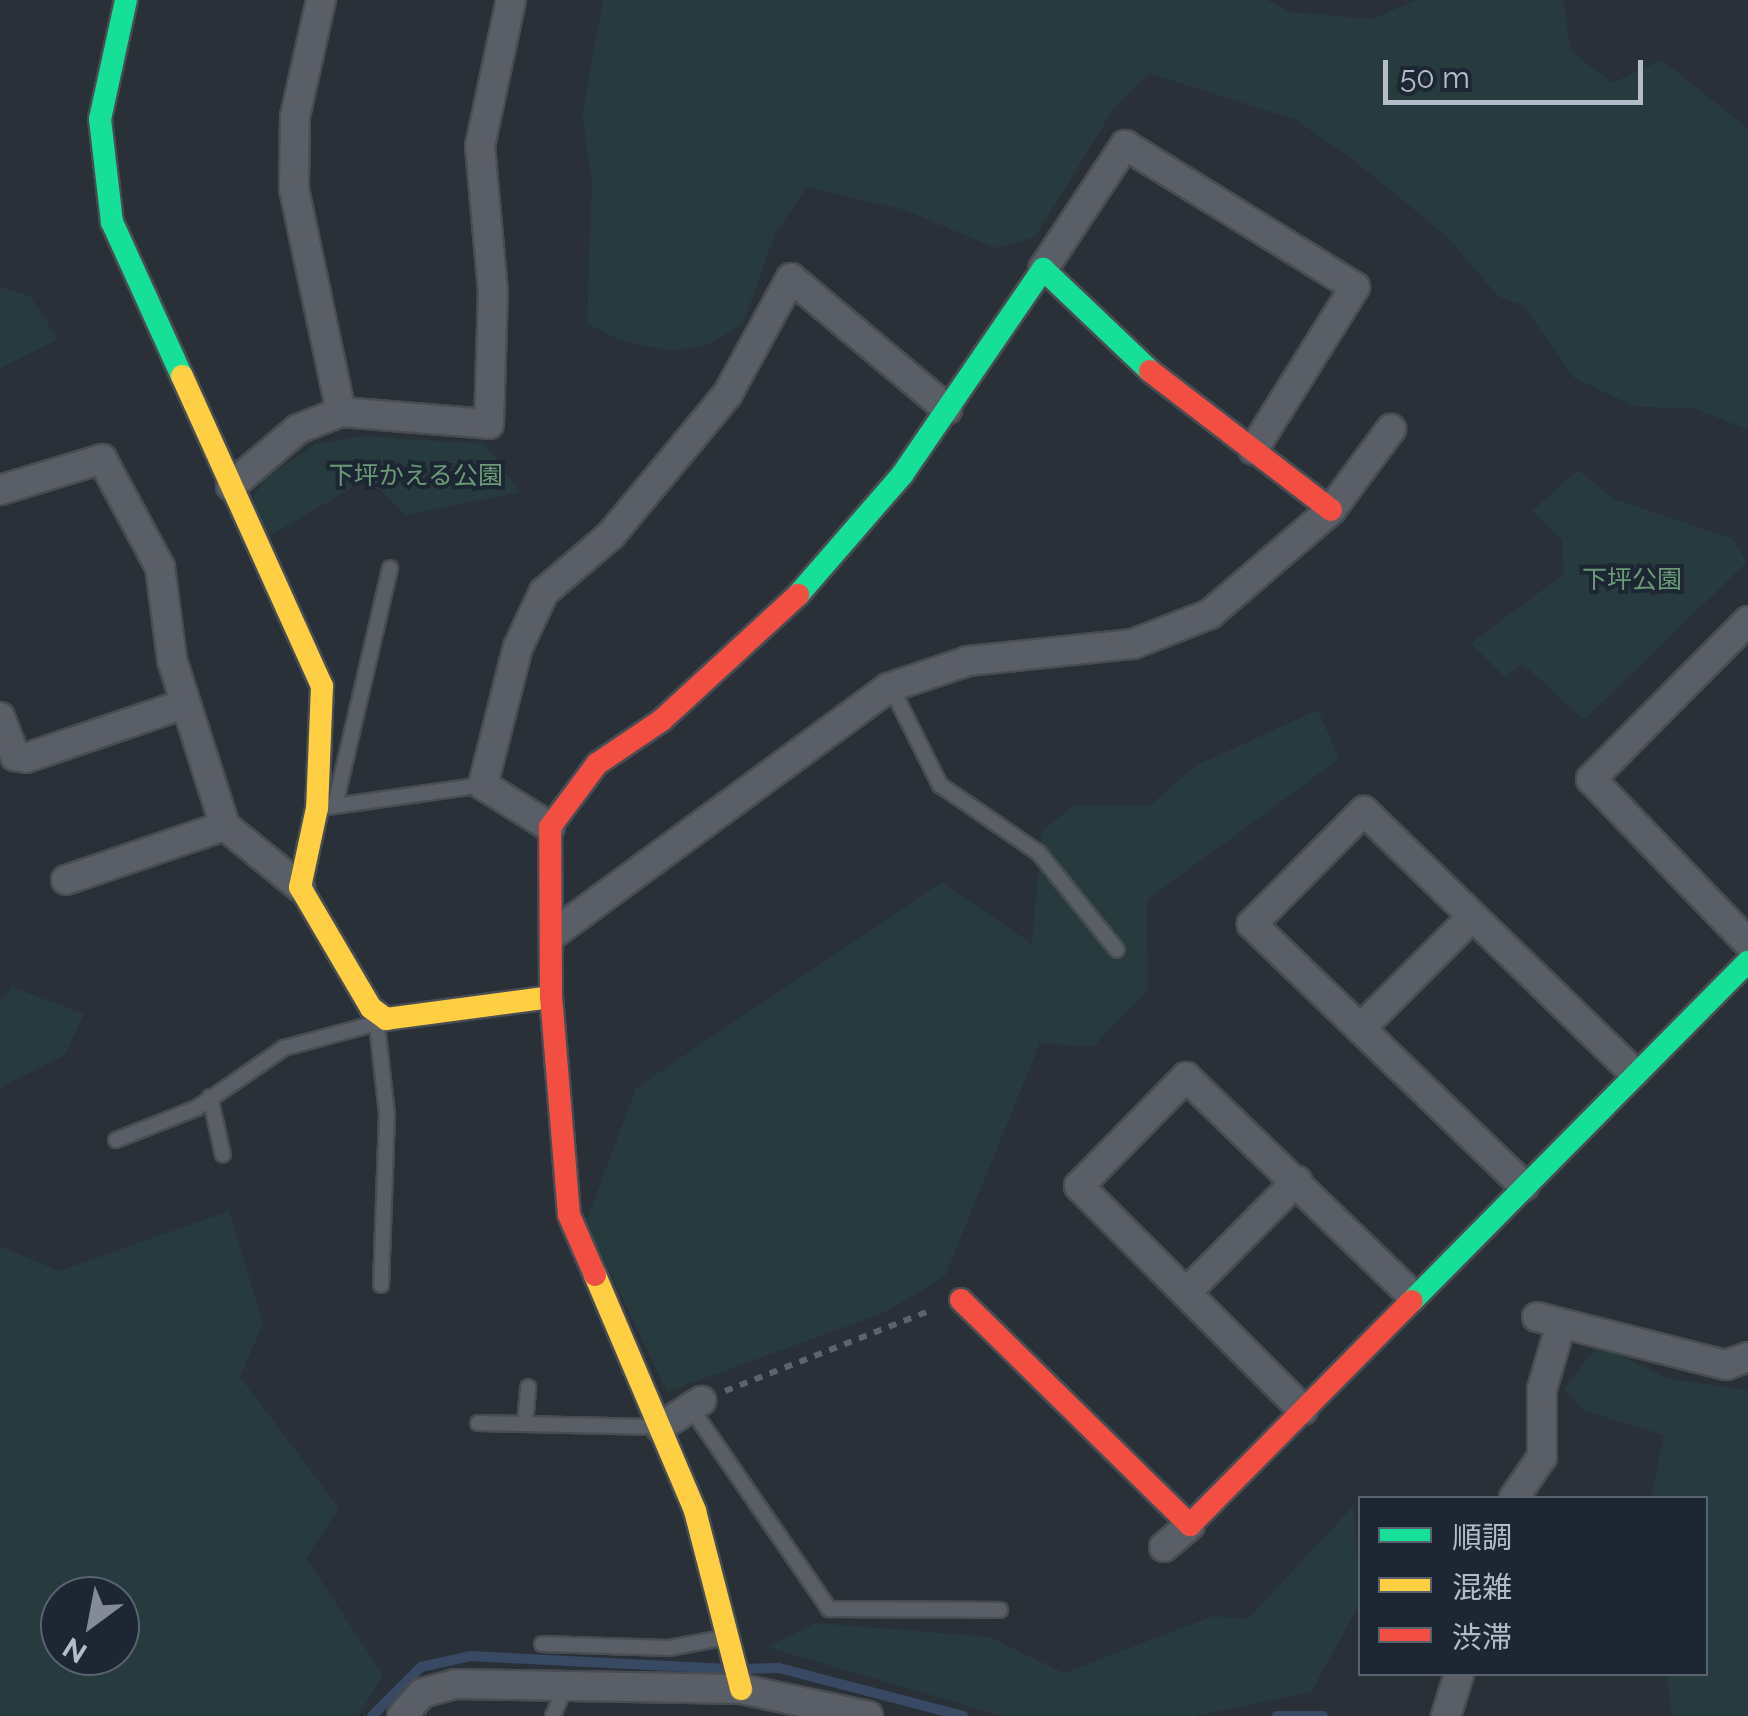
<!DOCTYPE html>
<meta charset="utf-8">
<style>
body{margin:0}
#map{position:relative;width:1748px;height:1716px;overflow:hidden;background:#2a3038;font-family:Raleway,"Noto Sans JP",sans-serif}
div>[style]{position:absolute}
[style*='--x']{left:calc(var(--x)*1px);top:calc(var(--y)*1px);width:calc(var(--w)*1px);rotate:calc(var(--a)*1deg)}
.green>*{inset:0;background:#273a3e}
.stream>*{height:10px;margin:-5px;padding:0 5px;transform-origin:5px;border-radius:5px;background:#384963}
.path>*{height:6px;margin-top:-3px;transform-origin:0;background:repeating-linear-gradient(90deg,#5d636a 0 8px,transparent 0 16px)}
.roads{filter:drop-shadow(2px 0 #484c53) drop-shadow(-2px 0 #484c53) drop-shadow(0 2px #484c53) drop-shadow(0 -2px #484c53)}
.lane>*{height:14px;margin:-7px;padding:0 7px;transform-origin:7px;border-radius:7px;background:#5a5e66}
.street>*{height:28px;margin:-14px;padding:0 14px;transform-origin:14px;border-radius:14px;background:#5a5e66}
.fast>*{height:22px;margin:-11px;padding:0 11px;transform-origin:11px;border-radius:11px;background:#16e098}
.slow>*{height:22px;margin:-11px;padding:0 11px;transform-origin:11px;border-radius:11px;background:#ffcf43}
.jam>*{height:22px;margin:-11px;padding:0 11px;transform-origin:11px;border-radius:11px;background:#f24e42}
span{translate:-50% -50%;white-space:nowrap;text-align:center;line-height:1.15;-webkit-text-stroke:8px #1d2633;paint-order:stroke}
.park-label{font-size:25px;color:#6b9a76}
.legend{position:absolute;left:1358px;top:1496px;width:350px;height:180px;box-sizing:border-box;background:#1d2633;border:2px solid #59626f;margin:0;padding:12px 18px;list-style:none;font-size:30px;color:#b4bcc9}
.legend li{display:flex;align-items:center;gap:20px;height:50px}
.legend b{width:50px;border:2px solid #59626f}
.north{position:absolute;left:40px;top:1576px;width:100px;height:100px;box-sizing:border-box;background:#1d2633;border:2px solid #59626f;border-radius:50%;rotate:212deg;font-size:28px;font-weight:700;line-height:40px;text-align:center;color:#b4bcc9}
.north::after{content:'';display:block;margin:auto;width:35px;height:45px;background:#848b96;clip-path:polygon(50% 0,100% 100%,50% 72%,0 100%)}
.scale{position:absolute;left:1383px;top:60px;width:260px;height:45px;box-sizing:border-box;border:5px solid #b4bcc9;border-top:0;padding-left:12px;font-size:30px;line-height:35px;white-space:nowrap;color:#b4bcc9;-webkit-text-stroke:8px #1d2633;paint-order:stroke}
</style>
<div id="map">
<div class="green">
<i style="clip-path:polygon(603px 0,1267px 0,1290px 12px,1372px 19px,1417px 0,1563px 0,1571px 51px,1612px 83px,1662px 60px,1748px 129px,1748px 430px,1694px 408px,1637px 407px,1574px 378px,1524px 306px,1499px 297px,1446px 236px,1351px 158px,1296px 120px,1149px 73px,1114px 108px,1035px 237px,995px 248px,905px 210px,807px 187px,775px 234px,743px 324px,708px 345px,671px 351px,620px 340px,587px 324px,592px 180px,582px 115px)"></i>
<i style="clip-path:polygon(0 287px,30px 296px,58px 339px,0 368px)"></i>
<i style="clip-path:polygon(361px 436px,485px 444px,520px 492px,406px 515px,368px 478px,268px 537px,253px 498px,265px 477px,316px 444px)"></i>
<i style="clip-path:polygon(1578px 470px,1614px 499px,1733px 539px,1747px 562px,1584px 720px,1523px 664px,1505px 677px,1471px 643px,1564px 574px,1562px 540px,1532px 511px)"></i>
<i style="clip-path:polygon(1318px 710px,1339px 759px,1147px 900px,1148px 990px,1093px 1047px,1040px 1043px,945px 1276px,886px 1312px,667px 1392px,586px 1222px,636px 1088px,942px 882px,1032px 944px,1042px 830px,1074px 806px,1149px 806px,1197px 765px)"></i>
<i style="clip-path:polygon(12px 987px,84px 1014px,65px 1055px,0 1088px,0 1002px)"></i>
<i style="clip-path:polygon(evenodd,229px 1211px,263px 1323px,240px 1377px,339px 1508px,306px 1558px,383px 1675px,358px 1716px,0 1716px,0 1246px,59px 1271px,229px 1211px,60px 1596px,120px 1596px,120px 1656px,60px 1656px,60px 1596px)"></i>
<i style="clip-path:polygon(1598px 1345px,1669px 1379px,1748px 1390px,1748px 1716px,1672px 1716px,1666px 1674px,1706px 1674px,1706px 1498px,1651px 1498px,1664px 1435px,1585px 1411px,1564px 1389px)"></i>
<i style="clip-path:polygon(1354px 1505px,1360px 1603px,1311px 1692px,1196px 1716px,1002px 1716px,767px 1647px,816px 1623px,990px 1637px,1064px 1673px,1213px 1616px,1248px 1619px)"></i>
</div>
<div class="stream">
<i style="--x:746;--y:1669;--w:33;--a:-2"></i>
<i style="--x:779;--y:1668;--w:190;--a:14.6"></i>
<i style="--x:372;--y:1716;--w:69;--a:-45"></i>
<i style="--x:421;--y:1667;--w:50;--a:-12.7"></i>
<i style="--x:470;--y:1656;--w:259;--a:2.9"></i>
<i style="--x:1277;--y:1716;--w:46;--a:0"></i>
</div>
<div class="path">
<i style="--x:725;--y:1391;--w:222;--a:-21.4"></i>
</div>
<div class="roads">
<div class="lane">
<i style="--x:891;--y:687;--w:110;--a:63.4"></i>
<i style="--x:940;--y:785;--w:120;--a:34.5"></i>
<i style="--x:1039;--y:853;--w:124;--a:51.2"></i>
<i style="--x:335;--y:805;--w:243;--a:-76.9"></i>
<i style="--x:327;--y:807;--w:158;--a:-8"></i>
<i style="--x:377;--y:1025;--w:90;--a:83.6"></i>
<i style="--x:387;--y:1114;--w:171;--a:92"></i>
<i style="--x:210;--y:1097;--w:59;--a:77.4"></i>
<i style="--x:116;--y:1140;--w:87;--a:-21.6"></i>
<i style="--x:197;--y:1108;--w:106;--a:-34.6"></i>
<i style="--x:284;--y:1048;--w:100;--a:-15"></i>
<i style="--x:691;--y:1408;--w:244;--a:55.5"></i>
<i style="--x:829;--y:1609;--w:171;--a:0.3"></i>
<i style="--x:478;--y:1423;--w:179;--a:1.3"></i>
<i style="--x:525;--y:1424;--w:37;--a:-85"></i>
<i style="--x:542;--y:1644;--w:127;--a:1.8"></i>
<i style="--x:669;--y:1648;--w:59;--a:-10.7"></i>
<i style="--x:553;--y:1716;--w:27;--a:-68"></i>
</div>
<div class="street">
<i style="--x:321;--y:0;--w:119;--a:102.6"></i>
<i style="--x:295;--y:116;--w:73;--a:90.8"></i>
<i style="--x:294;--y:189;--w:228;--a:78.1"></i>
<i style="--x:1043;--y:269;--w:149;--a:-56.5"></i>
<i style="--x:1125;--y:145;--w:270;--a:31.7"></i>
<i style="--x:1355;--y:287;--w:192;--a:122"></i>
<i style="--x:231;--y:486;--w:88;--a:-40.4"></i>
<i style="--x:298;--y:429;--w:46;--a:-21.6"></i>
<i style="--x:341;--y:412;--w:148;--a:4.6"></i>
<i style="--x:489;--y:424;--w:132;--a:-88.3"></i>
<i style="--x:493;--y:292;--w:147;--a:-95.1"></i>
<i style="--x:480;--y:146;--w:149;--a:-78"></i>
<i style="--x:0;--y:490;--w:107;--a:-16.9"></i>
<i style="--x:102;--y:459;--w:123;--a:61.8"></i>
<i style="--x:160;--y:567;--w:94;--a:82.6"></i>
<i style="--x:172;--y:660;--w:174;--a:72.3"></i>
<i style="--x:225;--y:826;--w:97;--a:39.1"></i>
<i style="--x:1748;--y:621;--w:223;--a:134.8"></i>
<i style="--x:1591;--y:779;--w:227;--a:46.2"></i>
<i style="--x:0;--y:717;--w:42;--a:69"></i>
<i style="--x:15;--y:756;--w:11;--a:10"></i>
<i style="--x:26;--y:758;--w:168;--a:-18.8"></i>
<i style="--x:550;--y:827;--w:79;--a:-147.9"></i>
<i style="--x:483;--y:785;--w:142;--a:-75.8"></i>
<i style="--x:518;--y:647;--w:61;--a:-64.7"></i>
<i style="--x:544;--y:592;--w:88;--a:-40.4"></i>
<i style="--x:611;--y:535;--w:182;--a:-50.4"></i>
<i style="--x:727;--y:395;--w:133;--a:-61.3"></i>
<i style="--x:791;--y:278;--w:204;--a:40"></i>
<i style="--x:66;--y:880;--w:168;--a:-18.8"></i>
<i style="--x:556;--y:932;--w:412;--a:-36.3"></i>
<i style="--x:888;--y:688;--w:84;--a:-18.6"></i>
<i style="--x:968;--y:661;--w:166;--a:-5.9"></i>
<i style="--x:1133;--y:644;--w:83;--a:-21.3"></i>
<i style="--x:1210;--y:614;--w:160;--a:-40.7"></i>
<i style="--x:1331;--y:510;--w:101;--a:-53.5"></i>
<i style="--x:1363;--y:1026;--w:153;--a:-45"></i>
<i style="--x:1524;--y:1186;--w:378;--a:-136.1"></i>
<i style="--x:1252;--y:924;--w:159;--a:-45.3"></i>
<i style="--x:1364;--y:811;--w:376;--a:44.1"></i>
<i style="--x:1186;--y:1293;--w:158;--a:-45.3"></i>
<i style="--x:1537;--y:1317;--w:195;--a:14.3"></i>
<i style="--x:1726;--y:1365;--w:23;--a:-20"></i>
<i style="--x:1303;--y:1410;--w:317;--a:-135"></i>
<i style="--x:1079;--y:1186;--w:153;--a:-45.5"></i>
<i style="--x:1186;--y:1077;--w:314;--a:44"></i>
<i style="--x:660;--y:1427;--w:49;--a:-32.4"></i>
<i style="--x:1514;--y:1498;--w:50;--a:-55.7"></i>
<i style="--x:1542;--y:1457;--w:68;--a:-90"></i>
<i style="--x:1542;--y:1389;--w:68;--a:-73.7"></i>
<i style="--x:1164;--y:1547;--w:34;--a:-40"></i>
<i style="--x:402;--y:1716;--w:30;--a:-49"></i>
<i style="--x:422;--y:1693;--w:34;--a:-15"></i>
<i style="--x:455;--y:1684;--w:286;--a:1"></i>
<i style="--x:741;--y:1689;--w:130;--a:12"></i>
<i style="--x:1446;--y:1716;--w:44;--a:-72.8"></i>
</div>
<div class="fast">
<i style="--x:126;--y:0;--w:122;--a:102.3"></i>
<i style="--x:100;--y:119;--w:104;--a:83.4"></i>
<i style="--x:112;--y:222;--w:169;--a:65.6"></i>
<i style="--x:798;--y:595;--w:159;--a:-49.1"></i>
<i style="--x:902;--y:475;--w:250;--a:-55.6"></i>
<i style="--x:1043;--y:269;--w:148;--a:43.6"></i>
<i style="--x:1412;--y:1301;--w:477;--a:-45.3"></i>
</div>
<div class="slow">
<i style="--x:182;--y:376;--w:340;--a:65.7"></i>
<i style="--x:322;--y:686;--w:122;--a:92.3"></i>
<i style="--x:317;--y:808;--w:81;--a:102.1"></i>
<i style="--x:300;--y:887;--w:140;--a:59.6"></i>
<i style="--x:371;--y:1008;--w:19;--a:36"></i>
<i style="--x:386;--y:1019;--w:166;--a:-7.6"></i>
<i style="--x:595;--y:1275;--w:256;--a:67"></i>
<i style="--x:695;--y:1511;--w:184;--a:75.5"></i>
</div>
<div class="jam">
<i style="--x:1150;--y:371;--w:228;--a:37.5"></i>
<i style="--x:595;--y:1275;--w:65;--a:-113.4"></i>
<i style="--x:569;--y:1215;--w:219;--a:-94.7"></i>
<i style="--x:551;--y:997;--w:170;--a:-90.3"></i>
<i style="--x:550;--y:827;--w:79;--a:-53.3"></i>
<i style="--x:597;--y:764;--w:78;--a:-34.1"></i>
<i style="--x:662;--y:720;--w:185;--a:-42.6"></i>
<i style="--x:961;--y:1300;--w:321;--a:44.5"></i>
<i style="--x:1190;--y:1525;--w:315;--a:-45.3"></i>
</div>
</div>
<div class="park-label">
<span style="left:416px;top:475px">下坪かえる公園</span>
<span style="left:1632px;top:579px">下坪公園</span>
</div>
<ul class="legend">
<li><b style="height:12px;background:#16e098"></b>順調</li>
<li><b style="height:12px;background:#ffcf43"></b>混雑</li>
<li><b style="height:12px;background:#f24e42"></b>渋滞</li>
</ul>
<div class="north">N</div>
<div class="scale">50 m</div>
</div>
